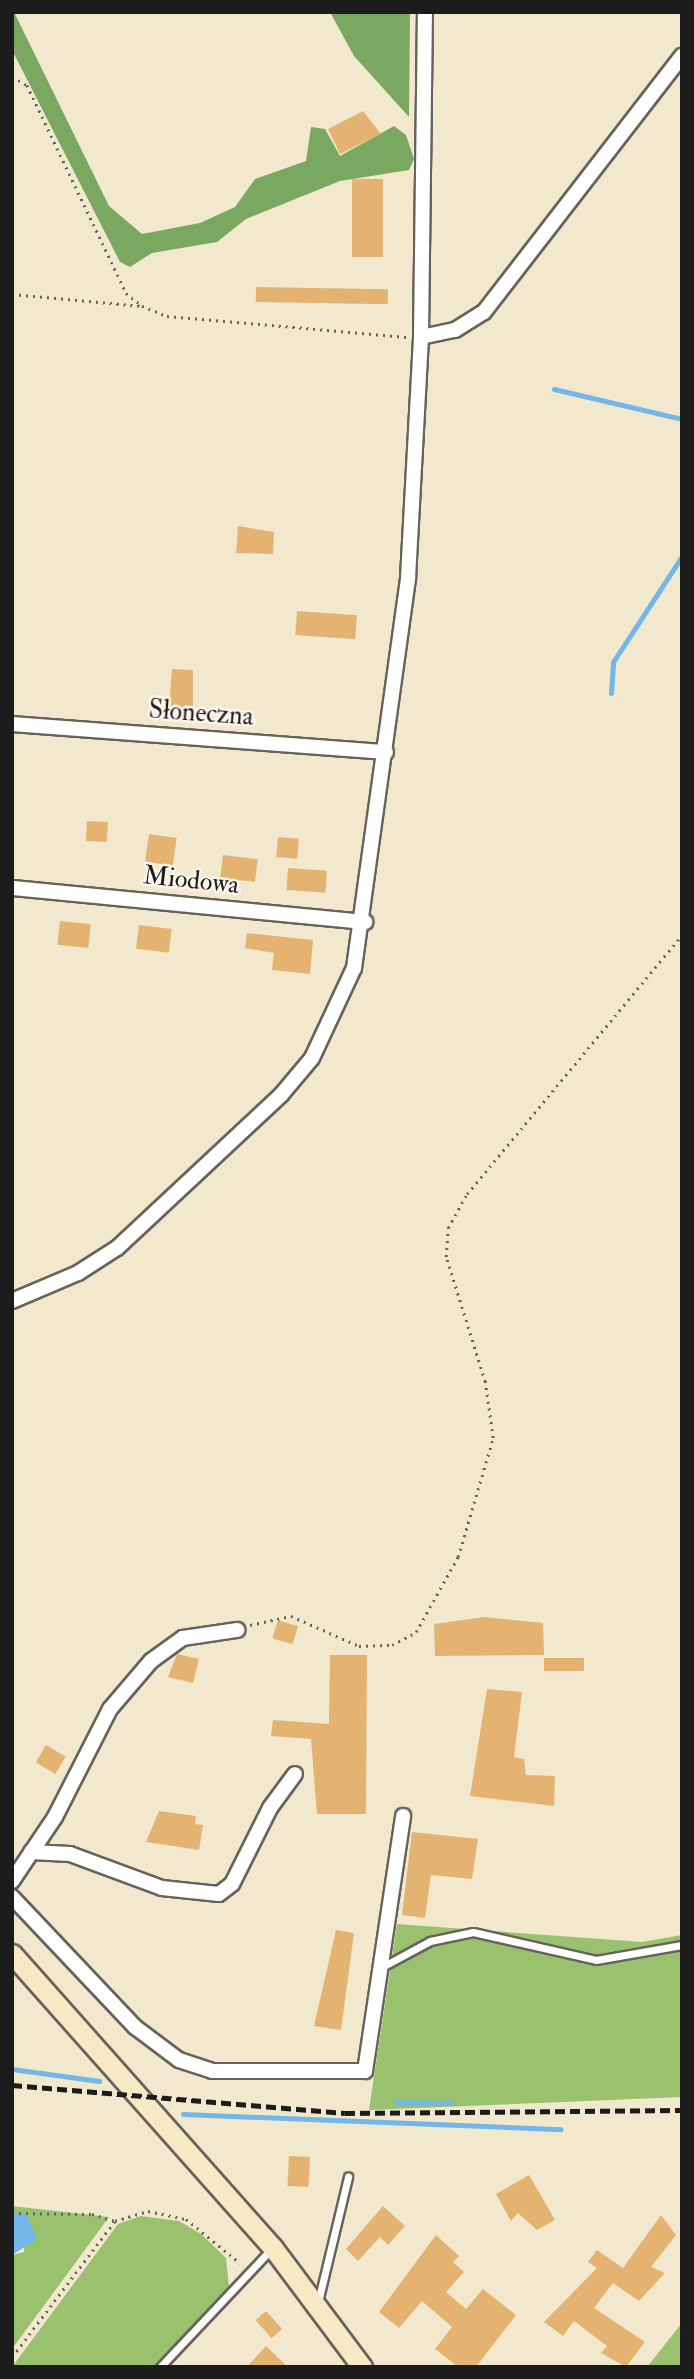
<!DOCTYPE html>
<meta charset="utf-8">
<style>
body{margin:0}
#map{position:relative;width:694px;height:2379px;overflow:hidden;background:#f1e8ce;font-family:"IM FELL Double Pica",serif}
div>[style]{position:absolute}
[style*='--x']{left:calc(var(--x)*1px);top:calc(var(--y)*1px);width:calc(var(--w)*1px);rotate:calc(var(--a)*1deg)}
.green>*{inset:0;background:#9ac26e}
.forest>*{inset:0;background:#7ba861}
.water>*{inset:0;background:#72b7e8}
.stream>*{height:5px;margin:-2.5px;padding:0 2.5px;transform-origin:2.5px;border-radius:2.5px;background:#72b7e8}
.building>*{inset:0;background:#e4b372;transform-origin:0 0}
.path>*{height:2.5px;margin-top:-1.25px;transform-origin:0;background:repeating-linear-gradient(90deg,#67635a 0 2px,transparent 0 7px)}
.roads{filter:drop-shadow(2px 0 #67635a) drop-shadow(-2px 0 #67635a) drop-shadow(0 2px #67635a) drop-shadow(0 -2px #67635a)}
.lane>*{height:7px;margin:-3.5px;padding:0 3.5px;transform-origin:3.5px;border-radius:3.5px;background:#fff}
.street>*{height:14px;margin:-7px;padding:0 7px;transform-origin:7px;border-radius:7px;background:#fff}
.secondary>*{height:19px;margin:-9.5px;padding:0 9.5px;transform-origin:9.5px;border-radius:9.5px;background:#f6e9c3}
.rail>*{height:5px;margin-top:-2.5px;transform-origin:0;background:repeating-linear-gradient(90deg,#1c1c1c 0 10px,transparent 0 15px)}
span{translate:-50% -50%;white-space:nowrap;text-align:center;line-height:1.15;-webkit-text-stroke:5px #fbf7ec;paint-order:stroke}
.street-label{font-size:26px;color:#1c1c1c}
.frame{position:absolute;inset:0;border:14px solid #1c1c1c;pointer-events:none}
</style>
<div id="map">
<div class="green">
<i style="clip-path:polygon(397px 1924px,642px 1942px,682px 1935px,682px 2097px,369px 2110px)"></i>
<i style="clip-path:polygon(12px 2206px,109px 2217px,12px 2349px,12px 2255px,24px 2252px,26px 2214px,12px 2214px)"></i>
<i style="clip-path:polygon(141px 2216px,179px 2221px,201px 2234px,226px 2258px,229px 2288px,157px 2367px,12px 2367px,118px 2224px)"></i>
<i style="clip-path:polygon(682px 2323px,682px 2367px,647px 2367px)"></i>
</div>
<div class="forest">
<i style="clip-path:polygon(14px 12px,109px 206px,142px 234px,200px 223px,235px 207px,255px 179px,306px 161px,311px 127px,325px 129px,340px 156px,394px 126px,406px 135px,414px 159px,409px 170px,340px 181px,246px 219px,217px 242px,152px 253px,130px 267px,120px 262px,12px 50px)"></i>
<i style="clip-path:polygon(330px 12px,410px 12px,409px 117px,354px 56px)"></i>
</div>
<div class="water">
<i style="clip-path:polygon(12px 2214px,26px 2214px,37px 2239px,12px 2255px)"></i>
</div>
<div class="stream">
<i style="--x:554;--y:389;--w:131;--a:13.2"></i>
<i style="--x:611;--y:693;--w:31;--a:-86"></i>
<i style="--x:613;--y:662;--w:126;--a:-56.9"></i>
<i style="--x:12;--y:2069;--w:88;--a:7.9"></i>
<i style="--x:396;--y:2102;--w:55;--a:1"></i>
<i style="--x:183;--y:2114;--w:378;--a:2.3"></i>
</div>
<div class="building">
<i style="clip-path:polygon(363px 111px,381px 134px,340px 154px,328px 129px)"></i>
<i style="left:352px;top:179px;width:31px;height:78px"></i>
<i style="left:256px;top:287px;width:132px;height:15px;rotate:1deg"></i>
<i style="clip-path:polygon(238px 526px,274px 532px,273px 554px,236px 553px)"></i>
<i style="left:297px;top:611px;width:60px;height:24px;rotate:4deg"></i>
<i style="clip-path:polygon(172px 669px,193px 670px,193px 711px,169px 709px)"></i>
<i style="left:87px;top:821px;width:21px;height:20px;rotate:3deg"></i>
<i style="left:149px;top:834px;width:28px;height:28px;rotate:8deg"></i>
<i style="left:278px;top:837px;width:21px;height:20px;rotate:5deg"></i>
<i style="left:223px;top:855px;width:35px;height:23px;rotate:7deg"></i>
<i style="left:288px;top:868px;width:39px;height:22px;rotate:4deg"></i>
<i style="left:60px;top:921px;width:31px;height:24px;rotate:6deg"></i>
<i style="left:139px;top:925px;width:33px;height:24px;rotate:7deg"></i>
<i style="clip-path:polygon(247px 933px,313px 940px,310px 974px,272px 970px,274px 953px,245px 948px)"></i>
<i style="clip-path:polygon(484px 1617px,543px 1623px,544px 1655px,435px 1656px,434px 1624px)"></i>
<i style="left:278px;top:1620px;width:21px;height:19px;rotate:17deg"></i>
<i style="clip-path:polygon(177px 1654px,199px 1659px,193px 1683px,168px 1677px)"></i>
<i style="clip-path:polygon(330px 1655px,367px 1655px,366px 1814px,317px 1814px,311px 1739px,271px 1736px,273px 1720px,329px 1724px)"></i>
<i style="left:544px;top:1658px;width:40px;height:13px"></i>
<i style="clip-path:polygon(487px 1689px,522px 1692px,514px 1757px,524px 1759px,526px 1775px,555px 1776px,554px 1806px,470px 1796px)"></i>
<i style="left:46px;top:1745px;width:23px;height:20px;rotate:31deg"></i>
<i style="clip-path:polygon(159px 1811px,196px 1816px,195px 1824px,203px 1825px,199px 1850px,146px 1842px)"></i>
<i style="clip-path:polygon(412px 1832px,478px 1839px,472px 1879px,431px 1875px,425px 1918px,402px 1915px)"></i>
<i style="clip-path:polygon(336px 1930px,354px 1933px,341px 2030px,314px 2026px)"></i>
<i style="left:289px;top:2156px;width:21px;height:30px;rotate:3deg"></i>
<i style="clip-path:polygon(529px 2175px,555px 2220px,537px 2230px,518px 2213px,511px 2221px,496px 2194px)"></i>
<i style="clip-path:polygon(383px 2206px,405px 2226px,388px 2245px,380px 2237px,358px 2261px,346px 2249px)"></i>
<i style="clip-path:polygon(661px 2215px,676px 2235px,651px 2267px,665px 2273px,639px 2301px,613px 2283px,594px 2308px,645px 2342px,626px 2367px,601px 2353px,607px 2346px,574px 2321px,563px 2336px,544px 2322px,597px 2268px,588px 2262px,597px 2250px,623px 2268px)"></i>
<i style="clip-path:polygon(436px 2235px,459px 2256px,453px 2262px,464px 2272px,446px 2292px,466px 2309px,483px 2289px,516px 2315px,476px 2367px,458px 2367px,435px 2349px,452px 2327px,422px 2301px,399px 2328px,379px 2312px)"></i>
<i style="left:266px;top:2311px;width:24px;height:14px;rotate:48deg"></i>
<i style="clip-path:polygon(266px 2346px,288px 2367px,247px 2367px)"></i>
</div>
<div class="path">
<i style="--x:12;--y:77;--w:17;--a:28"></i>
<i style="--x:27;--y:85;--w:230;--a:64.5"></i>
<i style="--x:126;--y:293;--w:21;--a:39"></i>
<i style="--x:142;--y:306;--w:27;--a:22"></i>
<i style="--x:167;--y:316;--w:240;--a:5"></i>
<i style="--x:12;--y:294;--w:131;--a:5.3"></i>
<i style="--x:250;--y:1625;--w:42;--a:-12.4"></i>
<i style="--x:291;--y:1616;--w:74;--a:23.8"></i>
<i style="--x:359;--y:1646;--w:33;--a:-2"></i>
<i style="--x:392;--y:1645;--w:27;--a:-28"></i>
<i style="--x:416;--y:1632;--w:86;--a:-60.8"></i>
<i style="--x:458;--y:1557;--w:124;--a:-73.6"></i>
<i style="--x:493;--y:1438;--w:57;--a:-98.1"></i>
<i style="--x:485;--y:1382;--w:131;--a:-107.3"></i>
<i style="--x:446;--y:1257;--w:29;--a:-86"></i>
<i style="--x:448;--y:1228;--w:39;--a:-61"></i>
<i style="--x:467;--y:1194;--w:337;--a:-50.3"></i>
<i style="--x:12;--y:2213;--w:80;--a:0.7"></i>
<i style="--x:92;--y:2214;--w:24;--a:17"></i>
<i style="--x:12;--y:2357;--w:171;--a:-52.9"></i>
<i style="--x:115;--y:2221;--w:34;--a:-17"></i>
<i style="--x:148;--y:2211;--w:39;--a:12"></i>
<i style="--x:186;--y:2219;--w:70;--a:39.2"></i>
</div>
<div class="roads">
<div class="lane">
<i style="--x:382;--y:1967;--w:55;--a:-28.4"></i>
<i style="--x:430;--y:1941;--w:44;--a:-11.8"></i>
<i style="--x:473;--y:1932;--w:126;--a:12.8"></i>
<i style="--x:596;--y:1960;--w:87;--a:-9.9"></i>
<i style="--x:318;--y:2302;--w:129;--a:-76.5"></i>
<i style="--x:160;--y:2367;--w:163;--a:-46.7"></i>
</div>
<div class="street">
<i style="--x:421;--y:337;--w:35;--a:-12"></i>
<i style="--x:455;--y:330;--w:34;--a:-32"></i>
<i style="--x:484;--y:312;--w:324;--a:-52.3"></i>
<i style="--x:12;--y:724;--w:375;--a:4.3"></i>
<i style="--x:12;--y:888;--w:355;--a:5.5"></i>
<i style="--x:12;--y:1301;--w:72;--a:-23"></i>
<i style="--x:78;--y:1273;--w:46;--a:-32.7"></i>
<i style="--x:117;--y:1248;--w:224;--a:-43"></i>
<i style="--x:281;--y:1095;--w:48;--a:-50"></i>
<i style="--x:312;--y:1058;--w:99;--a:-65"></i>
<i style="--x:354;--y:968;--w:394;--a:-82.1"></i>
<i style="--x:408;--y:578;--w:241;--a:-86.9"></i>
<i style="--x:421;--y:337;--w:325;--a:-89.3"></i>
<i style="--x:31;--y:1852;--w:39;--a:3"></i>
<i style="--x:70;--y:1854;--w:98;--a:20.3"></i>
<i style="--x:162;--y:1888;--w:57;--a:6"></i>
<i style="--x:219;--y:1894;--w:16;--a:-38"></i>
<i style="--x:232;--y:1884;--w:85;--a:-63.4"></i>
<i style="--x:270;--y:1808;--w:42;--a:-53.7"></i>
<i style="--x:12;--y:1881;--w:77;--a:-56.1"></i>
<i style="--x:55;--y:1817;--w:121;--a:-63"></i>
<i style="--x:110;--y:1709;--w:63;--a:-49.5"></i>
<i style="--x:151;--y:1661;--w:39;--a:-36"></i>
<i style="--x:183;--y:1638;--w:55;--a:-8.4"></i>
<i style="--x:12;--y:1897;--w:179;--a:46.6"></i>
<i style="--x:135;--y:2027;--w:55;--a:36.9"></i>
<i style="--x:179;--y:2060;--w:35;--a:18"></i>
<i style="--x:212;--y:2071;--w:153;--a:0"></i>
<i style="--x:365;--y:2071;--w:258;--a:-81.5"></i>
</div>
<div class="secondary">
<i style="--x:12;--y:1954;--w:393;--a:48.4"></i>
<i style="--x:273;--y:2248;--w:149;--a:53.2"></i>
</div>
</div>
<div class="rail">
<i style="--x:12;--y:2085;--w:334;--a:4.8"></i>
<i style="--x:345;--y:2113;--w:337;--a:-0.5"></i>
</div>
<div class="street-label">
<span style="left:201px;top:714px;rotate:4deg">Słoneczna</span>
<span style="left:191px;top:881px;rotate:6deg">Miodowa</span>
</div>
<div class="frame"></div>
</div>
